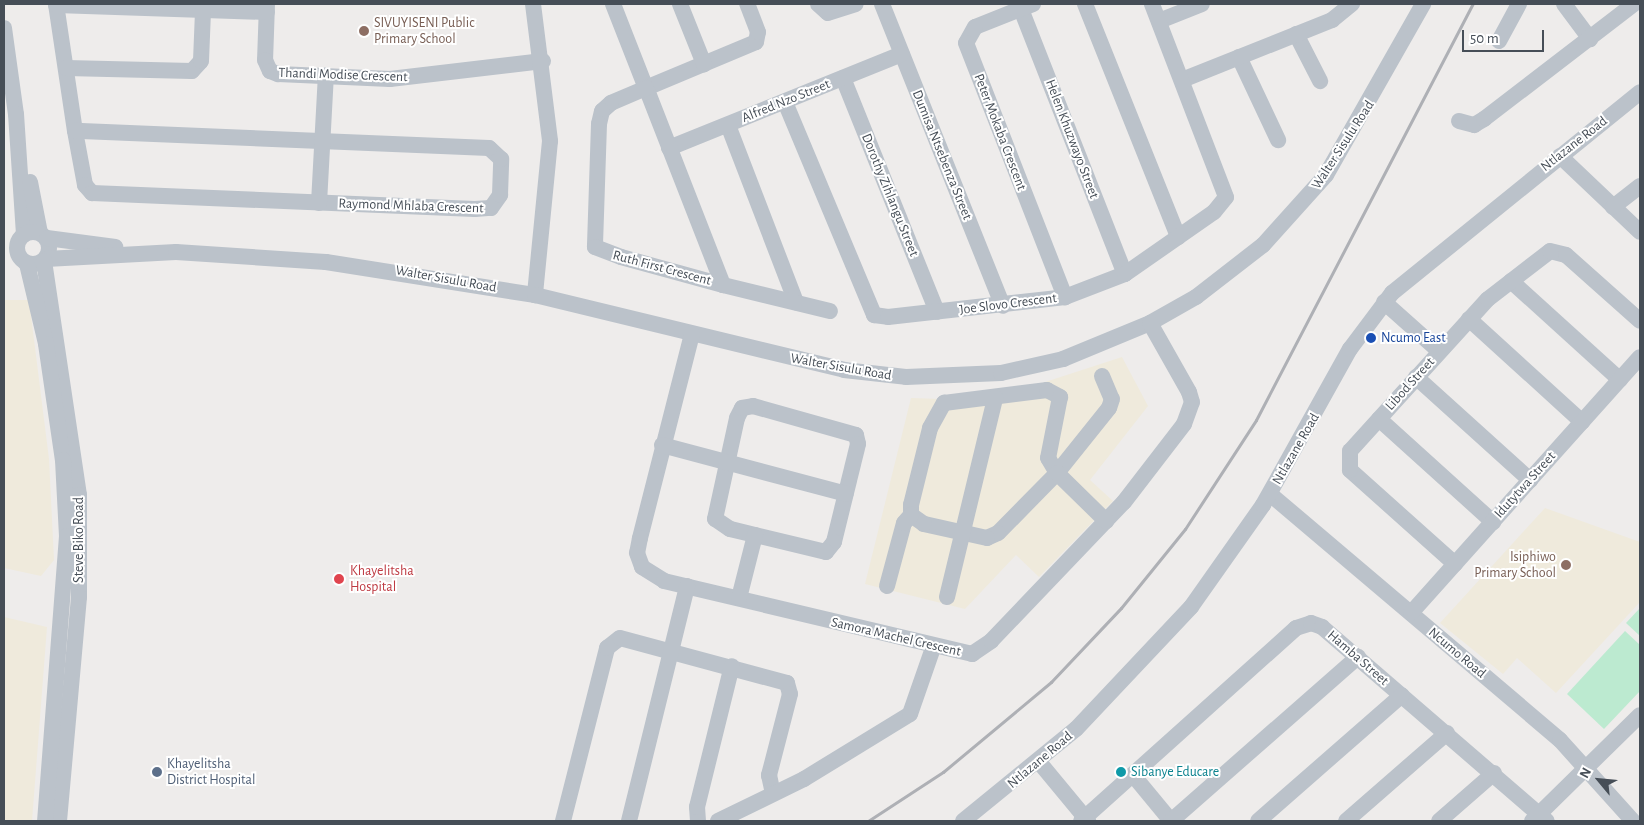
<!DOCTYPE html>
<style>
body{margin:0}
#map{position:relative;width:1644px;height:825px;overflow:hidden;background:#eeeceb;font-family:"Alegreya Sans",sans-serif}
div>[style]{position:absolute}
[style*='--x']{left:calc(var(--x)*1px);top:calc(var(--y)*1px);width:calc(var(--w)*1px);rotate:calc(var(--a)*1deg)}
.green>*{inset:0;background:#bcead0}
.sand>*{inset:0;background:#efeadc}
.minor>*{height:16px;margin:-8px;padding:0 8px;transform-origin:8px;border-radius:8px;background:#bbc2ca}
.minor>.ring{margin:-8px;padding:0;box-sizing:content-box;background:none;border:16px solid #bbc2ca;border-radius:50%}
.rail>*{height:3px;margin:-1.5px;padding:0 1.5px;transform-origin:1.5px;border-radius:1.5px;background:#aeb0b5}
.dots>*{width:14px;height:14px;translate:-50% -50%;box-sizing:border-box;border:2px solid #fff;border-radius:50%}
span{translate:-50% -50%;white-space:nowrap;text-align:center;line-height:1.15;-webkit-text-stroke:4px #fff;paint-order:stroke}
.education-label{font-size:14px;color:#785e54}
.left{translate:0 -50%;text-align:left}
.right{translate:-100% -50%;text-align:right}
.street-label{font-size:14px;color:#464e57}
.transit-label{font-size:14px;color:#164399}
.health-label{font-size:14px;color:#be3a42}
.service-label{font-size:14px;color:#4e5e75}
.culture-label{font-size:14px;color:#0d838f}
.frame{position:absolute;inset:0;border:5px solid #464e57;pointer-events:none}
.north{position:absolute;left:1574px;top:755px;width:50px;height:50px;-webkit-text-stroke:4px #fff;paint-order:stroke;rotate:298deg;font-size:14px;font-weight:700;line-height:20px;text-align:center;color:#464e57}
.north::after{content:'';display:block;margin:auto;width:18px;height:22px;background:#464e57;clip-path:polygon(50% 0,100% 100%,50% 72%,0 100%)}
.scale{position:absolute;left:1462px;top:30px;width:82px;height:22px;box-sizing:border-box;border:2px solid #464e57;border-top:0;padding-left:6px;font-size:15px;line-height:18px;white-space:nowrap;color:#464e57;-webkit-text-stroke:4px #fff;paint-order:stroke}
</style>
<div id="map">
<div class="green">
<i style="clip-path:polygon(1640px 608px,1640px 636px,1626px 623px)"></i>
<i style="clip-path:polygon(1625px 631px,1640px 645px,1640px 691px,1604px 729px,1567px 694px)"></i>
</div>
<div class="sand">
<i style="clip-path:polygon(4px 300px,29px 300px,49px 459px,54px 560px,41px 576px,4px 568px)"></i>
<i style="clip-path:polygon(1122px 357px,1148px 406px,1090px 480px,1113px 501px,1039px 577px,1016px 555px,965px 609px,865px 584px,911px 398px,971px 400px,1039px 384px)"></i>
<i style="clip-path:polygon(1545px 508px,1640px 542px,1640px 602px,1556px 693px,1517px 658px,1503px 674px,1440px 623px)"></i>
<i style="clip-path:polygon(4px 617px,47px 627px,32px 821px,4px 821px)"></i>
</div>
<div class="minor">
<i style="--x:56;--y:4;--w:128;--a:81.5"></i>
<i style="--x:75;--y:131;--w:55;--a:79.5"></i>
<i style="--x:85;--y:185;--w:11;--a:49"></i>
<i style="--x:92;--y:193;--w:383;--a:2.4"></i>
<i style="--x:475;--y:209;--w:16;--a:-4"></i>
<i style="--x:491;--y:208;--w:16;--a:-55"></i>
<i style="--x:500;--y:195;--w:36;--a:-88"></i>
<i style="--x:501;--y:159;--w:16;--a:-137"></i>
<i style="--x:489;--y:148;--w:414;--a:-177.6"></i>
<i style="--x:267;--y:4;--w:56;--a:92"></i>
<i style="--x:265;--y:60;--w:12;--a:66"></i>
<i style="--x:270;--y:71;--w:9;--a:21"></i>
<i style="--x:278;--y:74;--w:112;--a:2.6"></i>
<i style="--x:390;--y:79;--w:154;--a:-6.7"></i>
<i style="--x:533;--y:4;--w:138;--a:82.9"></i>
<i style="--x:550;--y:141;--w:155;--a:95.6"></i>
<i style="--x:613;--y:4;--w:90;--a:68.6"></i>
<i style="--x:646;--y:88;--w:119;--a:-22.7"></i>
<i style="--x:756;--y:42;--w:10;--a:-79"></i>
<i style="--x:758;--y:32;--w:30;--a:-111"></i>
<i style="--x:680;--y:4;--w:65;--a:68.2"></i>
<i style="--x:818;--y:4;--w:13;--a:42"></i>
<i style="--x:828;--y:13;--w:29;--a:-18"></i>
<i style="--x:882;--y:4;--w:325;--a:68.2"></i>
<i style="--x:1019;--y:4;--w:290;--a:68.6"></i>
<i style="--x:1033;--y:4;--w:62;--a:158.4"></i>
<i style="--x:975;--y:27;--w:18;--a:119"></i>
<i style="--x:966;--y:43;--w:273;--a:68.7"></i>
<i style="--x:1085;--y:4;--w:251;--a:68.2"></i>
<i style="--x:1564;--y:4;--w:44;--a:53.4"></i>
<i style="--x:56;--y:5;--w:211;--a:1.9"></i>
<i style="--x:1159;--y:21;--w:46;--a:-21.6"></i>
<i style="--x:4;--y:28;--w:87;--a:82.1"></i>
<i style="--x:16;--y:114;--w:121;--a:86.2"></i>
<i style="--x:1296;--y:34;--w:53;--a:62.9"></i>
<i style="--x:1499;--y:41;--w:42;--a:-61.6"></i>
<i style="--x:1239;--y:57;--w:92;--a:64.8"></i>
<i style="--x:66;--y:68;--w:126;--a:1.4"></i>
<i style="--x:192;--y:71;--w:13;--a:-48"></i>
<i style="--x:201;--y:61;--w:50;--a:-87.7"></i>
<i style="--x:843;--y:78;--w:252;--a:68.1"></i>
<i style="--x:1182;--y:80;--w:162;--a:-21.8"></i>
<i style="--x:1332;--y:20;--w:26;--a:-39"></i>
<i style="--x:785;--y:102;--w:231;--a:67.3"></i>
<i style="--x:874;--y:315;--w:14;--a:8"></i>
<i style="--x:888;--y:317;--w:178;--a:-6.4"></i>
<i style="--x:1065;--y:297;--w:64;--a:-21"></i>
<i style="--x:1125;--y:274;--w:108;--a:-34.9"></i>
<i style="--x:1214;--y:212;--w:19;--a:-51"></i>
<i style="--x:1226;--y:197;--w:207;--a:-111"></i>
<i style="--x:1459;--y:121;--w:16;--a:15"></i>
<i style="--x:1474;--y:125;--w:12;--a:-31"></i>
<i style="--x:1484;--y:119;--w:189;--a:-37.5"></i>
<i style="--x:728;--y:125;--w:190;--a:69"></i>
<i style="--x:669;--y:148;--w:251;--a:-22"></i>
<i style="--x:1560;--y:156;--w:110;--a:43.5"></i>
<i style="--x:30;--y:182;--w:52;--a:78.9"></i>
<i style="--x:319;--y:203;--w:128;--a:-86.9"></i>
<i style="--x:1613;--y:207;--w:34;--a:-38"></i>
<i class="ring" style="left:17px;top:232px;width:16px;height:16px"></i>
<i style="--x:47;--y:238;--w:69;--a:7.5"></i>
<i style="--x:46;--y:259;--w:130;--a:-3.1"></i>
<i style="--x:176;--y:252;--w:150;--a:3.8"></i>
<i style="--x:326;--y:262;--w:212;--a:9"></i>
<i style="--x:535;--y:295;--w:318;--a:13.6"></i>
<i style="--x:844;--y:370;--w:62;--a:6.4"></i>
<i style="--x:906;--y:377;--w:95;--a:-2.4"></i>
<i style="--x:1001;--y:373;--w:64;--a:-12.7"></i>
<i style="--x:1063;--y:359;--w:94;--a:-22.5"></i>
<i style="--x:1150;--y:323;--w:53;--a:-29.5"></i>
<i style="--x:1196;--y:297;--w:85;--a:-37.8"></i>
<i style="--x:1263;--y:245;--w:94;--a:-48"></i>
<i style="--x:1326;--y:175;--w:197;--a:-60.4"></i>
<i style="--x:44;--y:261;--w:237;--a:81.5"></i>
<i style="--x:79;--y:495;--w:102;--a:90"></i>
<i style="--x:79;--y:597;--w:225;--a:95.1"></i>
<i style="--x:27;--y:264;--w:82;--a:76.6"></i>
<i style="--x:46;--y:344;--w:117;--a:81.7"></i>
<i style="--x:63;--y:460;--w:76;--a:87"></i>
<i style="--x:67;--y:536;--w:286;--a:94.4"></i>
<i style="--x:1511;--y:281;--w:147;--a:42.2"></i>
<i style="--x:723;--y:285;--w:212;--a:-111.3"></i>
<i style="--x:646;--y:88;--w:38;--a:157"></i>
<i style="--x:611;--y:103;--w:12;--a:138"></i>
<i style="--x:602;--y:111;--w:13;--a:103"></i>
<i style="--x:599;--y:124;--w:123;--a:91.9"></i>
<i style="--x:595;--y:247;--w:28;--a:21"></i>
<i style="--x:621;--y:257;--w:106;--a:15.4"></i>
<i style="--x:723;--y:285;--w:110;--a:13.7"></i>
<i style="--x:1384;--y:302;--w:74;--a:41.7"></i>
<i style="--x:1469;--y:319;--w:153;--a:42.3"></i>
<i style="--x:692;--y:334;--w:211;--a:104.3"></i>
<i style="--x:640;--y:538;--w:15;--a:101"></i>
<i style="--x:637;--y:553;--w:15;--a:70"></i>
<i style="--x:642;--y:567;--w:26;--a:32"></i>
<i style="--x:664;--y:581;--w:317;--a:13.3"></i>
<i style="--x:972;--y:654;--w:23;--a:-34"></i>
<i style="--x:991;--y:641;--w:192;--a:-46.3"></i>
<i style="--x:1124;--y:502;--w:98;--a:-52.4"></i>
<i style="--x:1184;--y:424;--w:23;--a:-70"></i>
<i style="--x:1192;--y:402;--w:10;--a:-107"></i>
<i style="--x:1189;--y:392;--w:79;--a:-119.5"></i>
<i style="--x:1102;--y:376;--w:25;--a:67"></i>
<i style="--x:1112;--y:399;--w:9;--a:108"></i>
<i style="--x:1109;--y:408;--w:83;--a:128.7"></i>
<i style="--x:1057;--y:473;--w:84;--a:134.5"></i>
<i style="--x:998;--y:533;--w:12;--a:156"></i>
<i style="--x:987;--y:538;--w:65;--a:-167.5"></i>
<i style="--x:924;--y:524;--w:16;--a:-145"></i>
<i style="--x:911;--y:515;--w:10;--a:-90"></i>
<i style="--x:911;--y:505;--w:79;--a:-76.1"></i>
<i style="--x:930;--y:428;--w:29;--a:-61"></i>
<i style="--x:944;--y:403;--w:104;--a:-7.2"></i>
<i style="--x:1047;--y:390;--w:15;--a:28"></i>
<i style="--x:1060;--y:397;--w:62;--a:101.1"></i>
<i style="--x:1048;--y:458;--w:17;--a:59"></i>
<i style="--x:1057;--y:473;--w:69;--a:44.4"></i>
<i style="--x:1416;--y:377;--w:154;--a:42.1"></i>
<i style="--x:753;--y:406;--w:107;--a:15.7"></i>
<i style="--x:856;--y:435;--w:9;--a:77"></i>
<i style="--x:858;--y:444;--w:101;--a:103.8"></i>
<i style="--x:834;--y:542;--w:13;--a:129"></i>
<i style="--x:826;--y:552;--w:99;--a:-166.5"></i>
<i style="--x:730;--y:529;--w:18;--a:-146"></i>
<i style="--x:715;--y:519;--w:103;--a:-77.7"></i>
<i style="--x:737;--y:418;--w:11;--a:-63"></i>
<i style="--x:742;--y:408;--w:11;--a:-10"></i>
<i style="--x:1379;--y:419;--w:154;--a:42.1"></i>
<i style="--x:662;--y:445;--w:190;--a:14.9"></i>
<i style="--x:1270;--y:494;--w:380;--a:40.3"></i>
<i style="--x:1560;--y:740;--w:109;--a:48"></i>
<i style="--x:1455;--y:564;--w:141;--a:-138.2"></i>
<i style="--x:1350;--y:470;--w:19;--a:-90"></i>
<i style="--x:1350;--y:451;--w:205;--a:-47.8"></i>
<i style="--x:1488;--y:299;--w:78;--a:-37.7"></i>
<i style="--x:1550;--y:251;--w:16;--a:14"></i>
<i style="--x:1566;--y:255;--w:99;--a:41.7"></i>
<i style="--x:887;--y:586;--w:65;--a:-74.9"></i>
<i style="--x:904;--y:523;--w:11;--a:-49"></i>
<i style="--x:947;--y:597;--w:205;--a:-76.4"></i>
<i style="--x:739;--y:598;--w:65;--a:-75.7"></i>
<i style="--x:1411;--y:613;--w:343;--a:-48.2"></i>
<i style="--x:1039;--y:762;--w:77;--a:50.3"></i>
<i style="--x:1133;--y:775;--w:60;--a:50.4"></i>
<i style="--x:563;--y:821;--w:179;--a:-75.7"></i>
<i style="--x:607;--y:648;--w:16;--a:-38"></i>
<i style="--x:620;--y:638;--w:173;--a:15.1"></i>
<i style="--x:787;--y:683;--w:11;--a:75"></i>
<i style="--x:790;--y:694;--w:84;--a:104.5"></i>
<i style="--x:769;--y:775;--w:19;--a:78"></i>
<i style="--x:629;--y:821;--w:242;--a:-76.1"></i>
<i style="--x:698;--y:821;--w:14;--a:-94"></i>
<i style="--x:697;--y:807;--w:145;--a:-76.1"></i>
<i style="--x:718;--y:821;--w:96;--a:-26"></i>
<i style="--x:804;--y:779;--w:124;--a:-31.5"></i>
<i style="--x:910;--y:714;--w:70;--a:-70.8"></i>
<i style="--x:963;--y:821;--w:146;--a:-39.2"></i>
<i style="--x:1076;--y:729;--w:168;--a:-46.7"></i>
<i style="--x:1191;--y:607;--w:125;--a:-54.8"></i>
<i style="--x:1263;--y:505;--w:179;--a:-60.9"></i>
<i style="--x:1350;--y:349;--w:70;--a:-53.1"></i>
<i style="--x:1392;--y:293;--w:319;--a:-39"></i>
<i style="--x:1081;--y:821;--w:289;--a:-41.9"></i>
<i style="--x:1296;--y:628;--w:16;--a:-18"></i>
<i style="--x:1311;--y:623;--w:12;--a:20"></i>
<i style="--x:1322;--y:627;--w:297;--a:40.8"></i>
<i style="--x:1171;--y:821;--w:249;--a:-41.3"></i>
<i style="--x:1258;--y:821;--w:191;--a:-41.2"></i>
<i style="--x:1346;--y:821;--w:134;--a:-41.1"></i>
<i style="--x:1439;--y:821;--w:73;--a:-41.1"></i>
<i style="--x:1532;--y:821;--w:151;--a:-44.5"></i>
</div>
<div class="rail">
<i style="--x:868;--y:821;--w:90;--a:-33.2"></i>
<i style="--x:943;--y:772;--w:141;--a:-39.8"></i>
<i style="--x:1051;--y:682;--w:102;--a:-46.6"></i>
<i style="--x:1121;--y:608;--w:102;--a:-51"></i>
<i style="--x:1185;--y:529;--w:130;--a:-56.9"></i>
<i style="--x:1256;--y:420;--w:469;--a:-62.5"></i>
</div>
<div class="dots">
<i style="left:364px;top:31px;background:#8d6e63"></i>
<i style="left:1371px;top:338px;background:#1a4fb4"></i>
<i style="left:1566px;top:565px;background:#8d6e63"></i>
<i style="left:339px;top:579px;background:#e0444e"></i>
<i style="left:157px;top:772px;background:#5c6f8a"></i>
<i style="left:1121px;top:772px;background:#0f9aa8"></i>
</div>
<div class="education-label">
<span class="left" style="left:374px;top:31px">SIVUYISENI Public<br>Primary School</span>
<span class="right" style="left:1556px;top:565px">Isiphiwo<br>Primary School</span>
</div>
<div class="street-label">
<span style="left:343px;top:75px;rotate:2deg">Thandi Modise Crescent</span>
<span style="left:786px;top:101px;rotate:-22deg">Alfred Nzo Street</span>
<span style="left:1000px;top:132px;rotate:69deg">Peter Mokaba Crescent</span>
<span style="left:1072px;top:139px;rotate:69deg">Helen Khuzwayo Street</span>
<span style="left:1574px;top:144px;rotate:-38deg">Ntlazane Road</span>
<span style="left:1343px;top:145px;rotate:-57deg">Walter Sisulu Road</span>
<span style="left:942px;top:155px;rotate:68deg">Dumisa Ntsebenza Street</span>
<span style="left:890px;top:195px;rotate:68deg">Dorothy Zihlangu Street</span>
<span style="left:411px;top:206px;rotate:2deg">Raymond Mhlaba Crescent</span>
<span style="left:662px;top:268px;rotate:15deg">Ruth First Crescent</span>
<span style="left:446px;top:279px;rotate:10deg">Walter Sisulu Road</span>
<span style="left:1008px;top:304px;rotate:-7deg">Joe Slovo Crescent</span>
<span style="left:841px;top:367px;rotate:10deg">Walter Sisulu Road</span>
<span style="left:1410px;top:384px;rotate:-48deg">Libod Street</span>
<span style="left:1296px;top:449px;rotate:-60deg">Ntlazane Road</span>
<span style="left:1525px;top:485px;rotate:-48deg">Idutytwa Street</span>
<span style="left:79px;top:540px;rotate:-90deg">Steve Biko Road</span>
<span style="left:896px;top:637px;rotate:13deg">Samora Machel Crescent</span>
<span style="left:1457px;top:653px;rotate:40deg">Ncumo Road</span>
<span style="left:1358px;top:658px;rotate:41deg">Hamba Street</span>
<span style="left:1040px;top:760px;rotate:-40deg">Ntlazane Road</span>
</div>
<div class="transit-label">
<span class="left" style="left:1381px;top:338px">Ncumo East</span>
</div>
<div class="health-label">
<span class="left" style="left:350px;top:579px">Khayelitsha<br>Hospital</span>
</div>
<div class="service-label">
<span class="left" style="left:167px;top:772px">Khayelitsha<br>District Hospital</span>
</div>
<div class="culture-label">
<span class="left" style="left:1131px;top:772px">Sibanye Educare</span>
</div>
<div class="frame"></div>
<div class="north">N</div>
<div class="scale">50 m</div>
</div>
